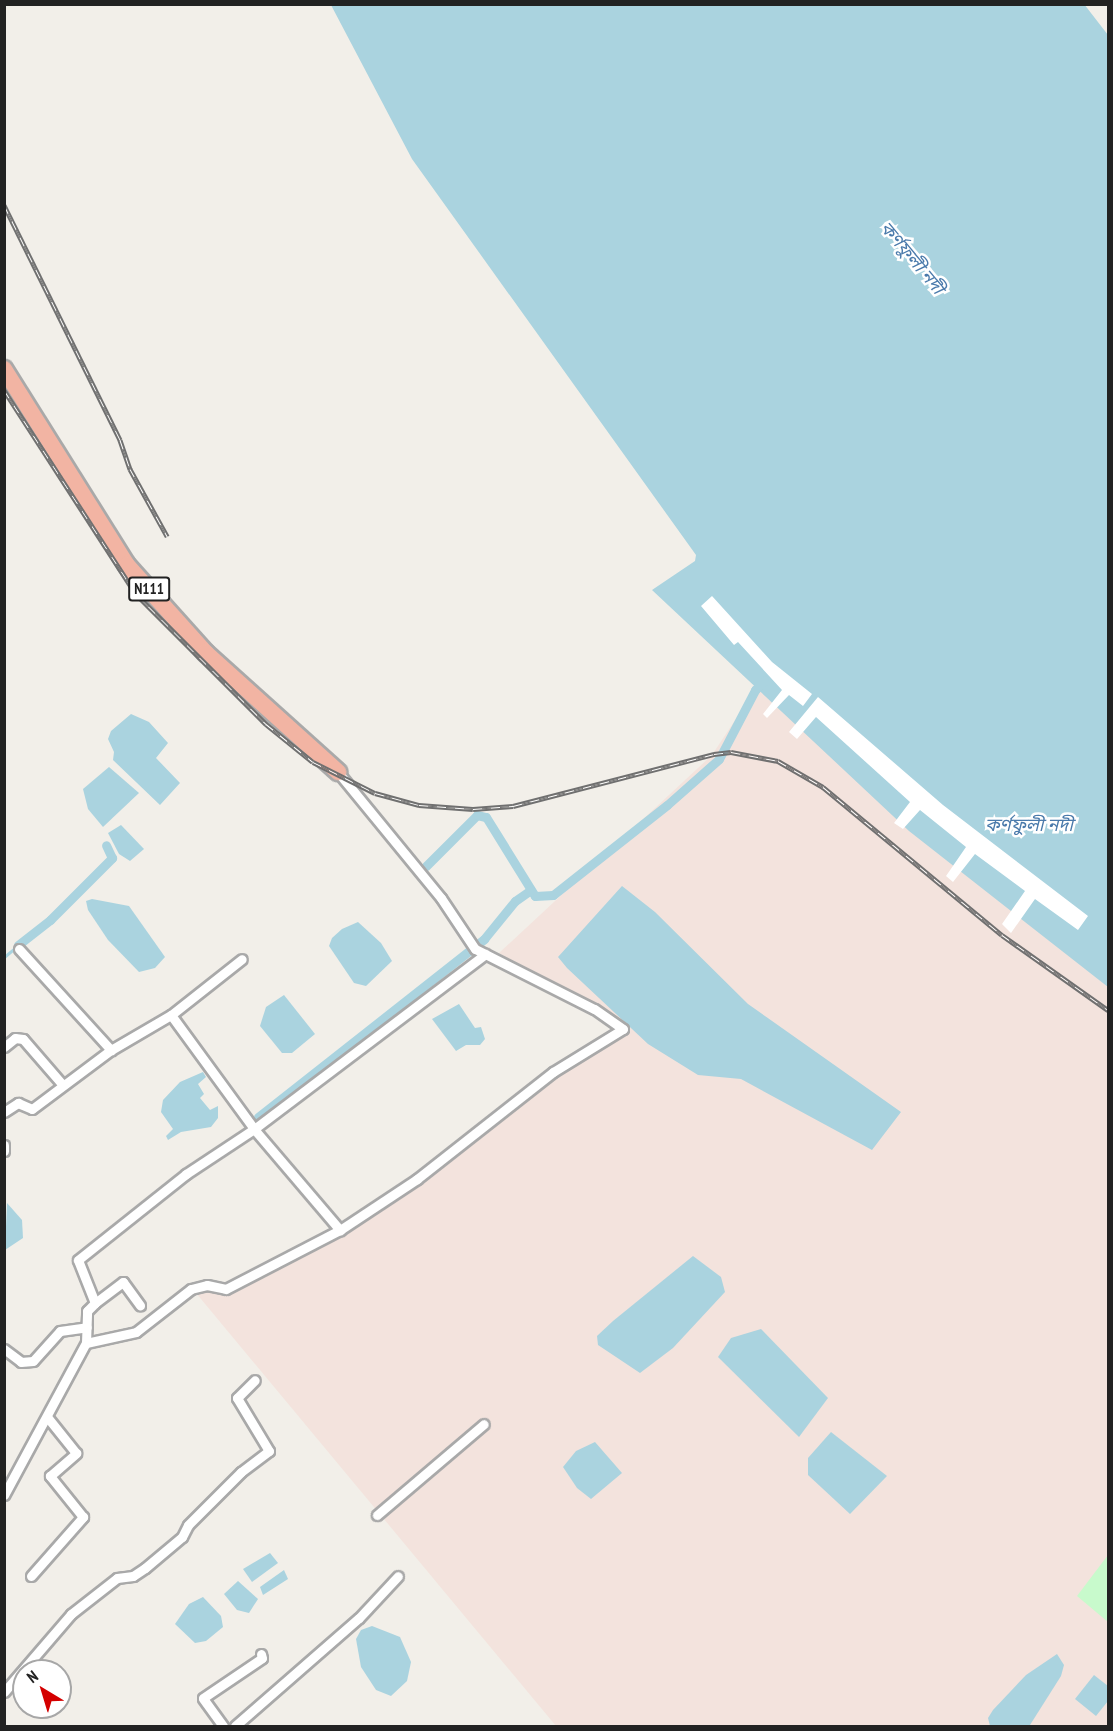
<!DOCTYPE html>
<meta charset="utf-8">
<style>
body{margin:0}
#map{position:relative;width:1113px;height:1731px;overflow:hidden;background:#f2efe9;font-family:"PT Sans Narrow","Noto Sans Bengali",sans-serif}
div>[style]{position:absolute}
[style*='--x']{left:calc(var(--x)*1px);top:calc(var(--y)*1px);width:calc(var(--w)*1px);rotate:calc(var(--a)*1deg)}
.military>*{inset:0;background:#f3e3dd}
.park>*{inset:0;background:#c8facc}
.water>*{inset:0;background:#aad3df}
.pier>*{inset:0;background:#fff}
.stream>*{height:3px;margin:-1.5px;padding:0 1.5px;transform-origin:1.5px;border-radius:1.5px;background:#aad3df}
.canal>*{height:9px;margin:-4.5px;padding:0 4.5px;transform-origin:4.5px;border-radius:4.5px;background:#aad3df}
.roads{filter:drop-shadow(2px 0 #a9a9a9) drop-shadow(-2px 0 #a9a9a9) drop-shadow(0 2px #a9a9a9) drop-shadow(0 -2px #a9a9a9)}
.minor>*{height:9px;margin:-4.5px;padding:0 4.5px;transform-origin:4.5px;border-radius:4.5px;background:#fff}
.trunk>*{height:16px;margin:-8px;padding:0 8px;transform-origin:8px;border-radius:8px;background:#f2b4a3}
.rail>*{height:5px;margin-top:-2.5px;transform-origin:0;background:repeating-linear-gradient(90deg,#fff 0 9px,#707070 0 18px);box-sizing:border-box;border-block:2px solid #707070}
span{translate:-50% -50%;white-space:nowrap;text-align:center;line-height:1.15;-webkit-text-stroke:5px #fff;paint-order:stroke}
.shield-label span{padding:2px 4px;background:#fff;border:2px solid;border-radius:4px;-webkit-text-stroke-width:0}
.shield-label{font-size:15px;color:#222;font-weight:700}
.water-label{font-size:18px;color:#4a7aab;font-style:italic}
.frame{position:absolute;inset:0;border:6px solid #222;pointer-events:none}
.north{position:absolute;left:12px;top:1659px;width:60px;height:60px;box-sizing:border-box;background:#fff;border:2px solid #a7a7a7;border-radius:50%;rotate:322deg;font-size:16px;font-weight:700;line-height:24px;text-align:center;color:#222}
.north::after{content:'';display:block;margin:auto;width:21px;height:27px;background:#d40000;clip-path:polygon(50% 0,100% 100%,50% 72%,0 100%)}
</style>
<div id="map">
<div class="military">
<i style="clip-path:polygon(755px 690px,1108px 785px,1108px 1726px,556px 1726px,196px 1293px,209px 1289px,217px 1292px,387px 1206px,555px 1074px,625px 1032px,499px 953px,712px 755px)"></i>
</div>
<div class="park">
<i style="clip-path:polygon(1108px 1555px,1108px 1622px,1077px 1596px)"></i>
</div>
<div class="water">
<i style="clip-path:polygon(1084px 4px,1108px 35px,1108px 987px,909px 831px,652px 590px,695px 561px,696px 555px,412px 159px,331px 5px)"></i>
<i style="clip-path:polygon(131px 714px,149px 722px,168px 743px,156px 758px,180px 783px,160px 805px,113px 760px,114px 752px,108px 739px,111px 731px)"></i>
<i style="clip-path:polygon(109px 767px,139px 793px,103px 827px,88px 809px,83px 789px)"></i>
<i style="clip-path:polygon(121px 825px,144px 849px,130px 861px,119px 854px,108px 833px)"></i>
<i style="clip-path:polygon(622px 886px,655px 912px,748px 1004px,901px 1112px,872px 1150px,741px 1079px,698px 1075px,648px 1044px,567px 968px,558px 957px)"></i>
<i style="clip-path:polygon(92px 899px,129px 906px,165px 957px,155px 968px,139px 972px,108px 940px,88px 910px,86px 901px)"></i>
<i style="clip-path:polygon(358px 922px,381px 943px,392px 961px,366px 986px,354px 983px,329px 946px,332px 938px,342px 929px)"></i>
<i style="clip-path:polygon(284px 995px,315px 1034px,292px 1053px,282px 1053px,260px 1026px,266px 1007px)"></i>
<i style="clip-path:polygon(459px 1004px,475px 1028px,481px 1027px,485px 1039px,480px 1045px,466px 1045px,456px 1051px,432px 1019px)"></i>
<i style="clip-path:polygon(203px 1072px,206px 1077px,198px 1084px,204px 1094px,200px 1098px,210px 1110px,218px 1106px,218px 1118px,211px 1127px,181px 1132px,168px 1140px,166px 1136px,173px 1129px,161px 1112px,163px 1100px,180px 1082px)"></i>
<i style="clip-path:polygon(7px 1203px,22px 1220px,23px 1238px,5px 1250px)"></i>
<i style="clip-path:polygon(693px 1256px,721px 1277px,725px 1292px,673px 1348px,640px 1373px,598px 1345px,597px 1336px,613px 1321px)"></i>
<i style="clip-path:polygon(761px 1329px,828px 1398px,799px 1437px,718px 1357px,731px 1338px)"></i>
<i style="clip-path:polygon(831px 1432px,887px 1476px,850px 1514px,808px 1475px,808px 1458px)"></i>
<i style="clip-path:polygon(595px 1442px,622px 1473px,591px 1499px,577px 1488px,563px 1467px,576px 1451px)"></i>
<i style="clip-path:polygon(270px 1553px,278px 1563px,252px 1582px,243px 1569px)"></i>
<i style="clip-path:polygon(284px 1570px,288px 1579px,263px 1595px,260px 1587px)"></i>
<i style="clip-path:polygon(238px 1581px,258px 1599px,249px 1613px,237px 1610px,224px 1594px)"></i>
<i style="clip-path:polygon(203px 1597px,221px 1616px,223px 1627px,206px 1641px,195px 1643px,175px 1624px,189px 1604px)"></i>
<i style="clip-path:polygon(372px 1626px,400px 1637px,411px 1662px,407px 1681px,391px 1696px,376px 1690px,361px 1667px,356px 1639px,361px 1630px)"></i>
<i style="clip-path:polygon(1057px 1654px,1064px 1665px,1061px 1676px,1030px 1725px,990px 1726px,988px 1718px,993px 1710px,1026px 1675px)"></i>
<i style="clip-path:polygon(1094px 1675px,1108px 1686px,1108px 1701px,1096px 1716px,1075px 1699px)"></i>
</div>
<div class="pier">
<i style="clip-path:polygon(712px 596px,772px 662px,812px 694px,803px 706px,789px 695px,767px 718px,763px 714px,782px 690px,738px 642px,734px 645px,701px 606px)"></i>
<i style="clip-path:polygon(818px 697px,943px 805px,1088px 916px,1078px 930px,1035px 899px,1011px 933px,1002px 924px,1025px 891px,975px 854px,953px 882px,946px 876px,966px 847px,920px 810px,903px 829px,894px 823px,910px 802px,816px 717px,797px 739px,789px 732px)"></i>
</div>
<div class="stream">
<i style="--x:4;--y:957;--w:17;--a:-40"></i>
</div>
<div class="canal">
<i style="--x:426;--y:866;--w:72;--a:-45"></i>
<i style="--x:477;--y:815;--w:9;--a:13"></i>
<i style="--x:486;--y:817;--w:93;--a:58.2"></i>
<i style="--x:535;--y:896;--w:18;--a:-3"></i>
<i style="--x:553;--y:895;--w:145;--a:-38.3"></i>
<i style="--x:667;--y:805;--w:69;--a:-41.5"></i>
<i style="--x:719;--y:759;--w:78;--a:-62.4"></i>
<i style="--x:755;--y:690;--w:13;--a:-45"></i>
<i style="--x:18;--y:945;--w:41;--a:-38"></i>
<i style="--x:50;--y:920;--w:88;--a:-45"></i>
<i style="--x:112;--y:858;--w:14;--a:-115"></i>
<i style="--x:258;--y:1117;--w:288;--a:-38.2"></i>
<i style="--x:484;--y:939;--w:49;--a:-50.8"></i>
<i style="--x:515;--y:901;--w:19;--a:-35"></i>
</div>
<div class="roads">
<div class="minor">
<i style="--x:19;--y:949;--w:137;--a:47.7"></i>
<i style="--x:111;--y:1050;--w:69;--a:-30.3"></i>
<i style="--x:171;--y:1015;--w:90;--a:-38.3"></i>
<i style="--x:171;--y:1015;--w:141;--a:53.9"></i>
<i style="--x:254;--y:1129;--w:133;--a:49.6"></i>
<i style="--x:4;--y:1047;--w:14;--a:-39"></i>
<i style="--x:15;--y:1038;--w:8;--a:7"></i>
<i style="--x:23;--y:1039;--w:60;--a:49.1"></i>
<i style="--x:4;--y:1112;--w:17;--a:-33"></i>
<i style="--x:18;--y:1103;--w:15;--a:23"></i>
<i style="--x:32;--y:1109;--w:99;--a:-36.8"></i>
<i style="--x:4;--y:1145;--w:6;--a:90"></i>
<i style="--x:95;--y:1303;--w:35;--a:-37"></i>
<i style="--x:123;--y:1282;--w:29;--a:54"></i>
<i style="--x:86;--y:1343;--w:51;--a:-12.4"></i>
<i style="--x:136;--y:1332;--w:70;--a:-38"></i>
<i style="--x:191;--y:1289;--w:16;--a:-14"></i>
<i style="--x:207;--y:1285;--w:19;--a:12"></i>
<i style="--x:226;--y:1289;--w:128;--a:-27.4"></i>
<i style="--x:340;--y:1230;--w:92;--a:-33.5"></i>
<i style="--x:417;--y:1179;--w:173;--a:-38.2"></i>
<i style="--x:553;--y:1072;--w:82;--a:-31.6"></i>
<i style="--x:623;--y:1029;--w:35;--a:-145"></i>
<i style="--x:594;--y:1009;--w:133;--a:-153.2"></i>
<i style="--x:475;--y:949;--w:61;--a:-123.7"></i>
<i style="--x:441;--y:898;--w:163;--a:-129.3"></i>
<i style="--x:4;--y:1349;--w:21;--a:37"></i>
<i style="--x:21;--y:1362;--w:12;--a:-5"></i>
<i style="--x:33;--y:1361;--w:40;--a:-48"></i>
<i style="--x:60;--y:1331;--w:27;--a:-8"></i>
<i style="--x:4;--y:1495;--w:173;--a:-61.7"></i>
<i style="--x:86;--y:1343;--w:32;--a:-88"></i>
<i style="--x:87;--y:1311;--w:11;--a:-45"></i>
<i style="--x:95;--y:1303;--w:46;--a:-111.6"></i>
<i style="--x:78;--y:1260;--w:138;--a:-38.5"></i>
<i style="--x:186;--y:1174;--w:82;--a:-33.5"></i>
<i style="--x:254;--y:1129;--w:290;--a:-37.1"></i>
<i style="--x:377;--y:1515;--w:140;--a:-40.4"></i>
<i style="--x:31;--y:1576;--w:79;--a:-48.6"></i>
<i style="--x:83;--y:1517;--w:53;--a:-128.8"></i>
<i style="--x:50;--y:1476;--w:35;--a:-41"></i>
<i style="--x:76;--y:1453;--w:45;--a:-128.7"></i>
<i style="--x:4;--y:1692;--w:103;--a:-49.3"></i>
<i style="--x:71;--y:1614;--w:58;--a:-38"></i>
<i style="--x:117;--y:1578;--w:16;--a:-7"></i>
<i style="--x:133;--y:1576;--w:14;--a:-34"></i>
<i style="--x:145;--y:1568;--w:48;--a:-40"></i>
<i style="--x:182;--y:1537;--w:13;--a:-63"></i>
<i style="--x:188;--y:1525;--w:75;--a:-45"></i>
<i style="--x:241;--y:1472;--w:35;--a:-37"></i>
<i style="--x:269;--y:1451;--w:62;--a:-121.1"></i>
<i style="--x:237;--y:1398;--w:25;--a:-45"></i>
<i style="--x:223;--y:1726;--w:34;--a:-126"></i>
<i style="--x:203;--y:1698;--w:71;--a:-34.1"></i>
<i style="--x:262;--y:1658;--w:4;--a:-104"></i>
<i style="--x:235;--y:1726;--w:164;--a:-41.1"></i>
<i style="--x:359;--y:1618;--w:57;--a:-47.1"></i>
</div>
<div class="trunk">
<i style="--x:4;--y:369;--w:231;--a:57.9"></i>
<i style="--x:127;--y:565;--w:118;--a:48.1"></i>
<i style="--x:206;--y:653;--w:178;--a:42"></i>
</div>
</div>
<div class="rail">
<i style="--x:4;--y:205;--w:262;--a:63.7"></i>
<i style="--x:120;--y:440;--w:31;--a:71"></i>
<i style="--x:130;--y:469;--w:77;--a:61.1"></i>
<i style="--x:4;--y:390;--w:243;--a:57.1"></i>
<i style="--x:136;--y:594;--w:184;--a:45"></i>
<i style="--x:266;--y:724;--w:60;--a:39"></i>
<i style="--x:313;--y:762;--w:69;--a:26.6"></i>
<i style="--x:375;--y:793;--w:46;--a:15.3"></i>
<i style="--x:419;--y:805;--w:54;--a:4.2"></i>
<i style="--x:473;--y:809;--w:40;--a:-4.3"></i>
<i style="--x:513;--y:806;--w:208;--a:-14.5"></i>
<i style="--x:714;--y:754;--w:17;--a:-7"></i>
<i style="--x:731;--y:752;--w:48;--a:10.8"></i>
<i style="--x:778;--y:761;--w:52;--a:30"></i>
<i style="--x:823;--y:787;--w:232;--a:39.6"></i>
<i style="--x:1002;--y:935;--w:130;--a:35.3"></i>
</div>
<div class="shield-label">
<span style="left:149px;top:589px">N111</span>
</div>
<div class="water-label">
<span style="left:912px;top:258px;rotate:50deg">কর্ণফুলী নদী</span>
<span style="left:1029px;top:825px">কর্ণফুলী নদী</span>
</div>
<div class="frame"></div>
<div class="north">N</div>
</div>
